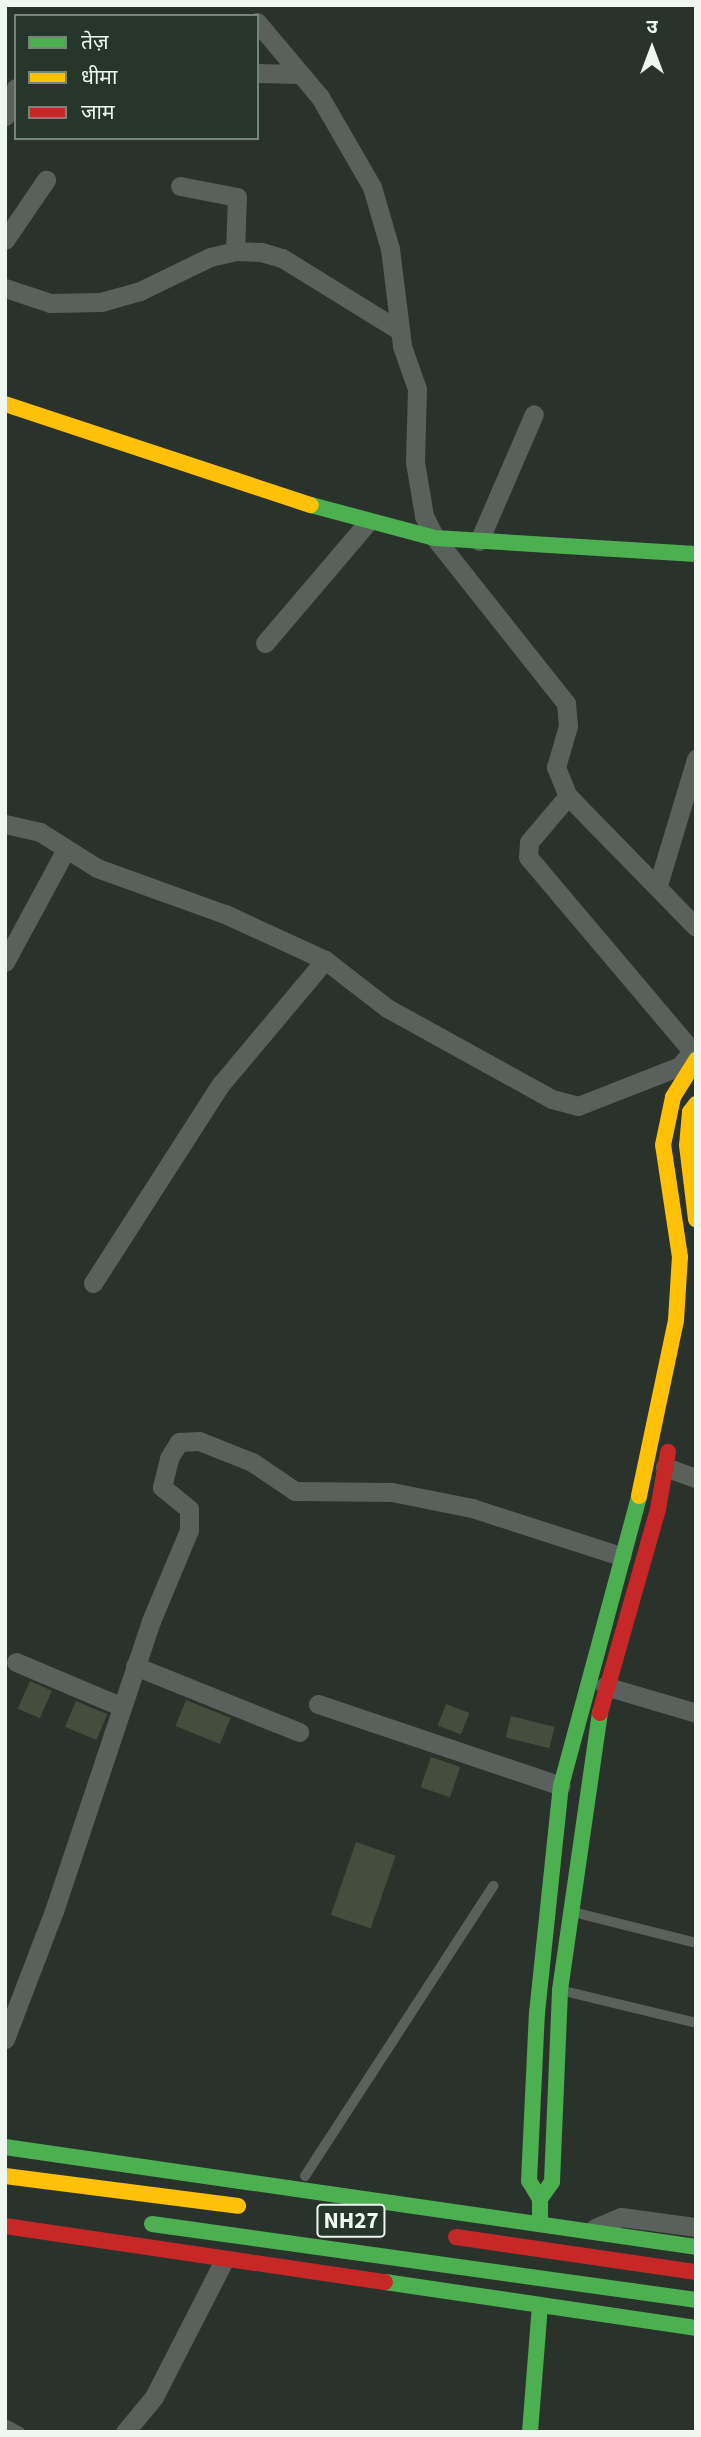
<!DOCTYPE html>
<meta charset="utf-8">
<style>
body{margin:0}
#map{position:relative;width:701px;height:2437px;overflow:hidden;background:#2a322c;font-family:"Source Sans 3","Noto Sans Devanagari",sans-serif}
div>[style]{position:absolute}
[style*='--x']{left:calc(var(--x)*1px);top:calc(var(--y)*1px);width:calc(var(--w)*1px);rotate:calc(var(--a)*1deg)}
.building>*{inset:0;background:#444e3d;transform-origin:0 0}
.lane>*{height:10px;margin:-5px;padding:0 5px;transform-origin:5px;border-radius:5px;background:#5a605c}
.street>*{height:19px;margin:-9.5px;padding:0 9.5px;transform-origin:9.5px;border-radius:9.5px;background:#5a605c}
.fast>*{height:16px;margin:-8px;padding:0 8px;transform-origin:8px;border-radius:8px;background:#4caf50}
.slow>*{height:16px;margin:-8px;padding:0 8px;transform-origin:8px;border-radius:8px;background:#ffc107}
.jam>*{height:16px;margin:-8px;padding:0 8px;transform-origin:8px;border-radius:8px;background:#c62828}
span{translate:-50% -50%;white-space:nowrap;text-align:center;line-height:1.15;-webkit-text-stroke:5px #26362b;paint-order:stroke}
.shield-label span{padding:2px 5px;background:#26362b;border:2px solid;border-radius:5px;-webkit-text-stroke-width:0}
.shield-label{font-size:23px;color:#eef8f1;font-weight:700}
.frame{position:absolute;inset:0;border:7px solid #eef8f1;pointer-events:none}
.legend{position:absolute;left:14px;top:14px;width:245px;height:126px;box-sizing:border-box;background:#26362b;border:2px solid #76847a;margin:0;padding:9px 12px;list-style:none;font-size:21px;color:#eef8f1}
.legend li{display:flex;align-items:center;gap:14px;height:35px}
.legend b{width:35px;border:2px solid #76847a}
.north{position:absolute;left:617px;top:14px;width:70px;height:70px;-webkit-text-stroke:5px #26362b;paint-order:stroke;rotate:0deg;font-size:19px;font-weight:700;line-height:28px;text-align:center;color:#eef8f1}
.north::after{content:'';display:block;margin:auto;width:24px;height:32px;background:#eef8f1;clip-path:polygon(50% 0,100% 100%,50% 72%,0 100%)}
</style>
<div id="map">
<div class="building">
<i style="left:30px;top:1681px;width:24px;height:30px;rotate:24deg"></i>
<i style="left:186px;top:1700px;width:48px;height:28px;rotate:22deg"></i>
<i style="left:76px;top:1701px;width:34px;height:28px;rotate:23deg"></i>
<i style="left:446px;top:1704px;width:25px;height:23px;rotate:21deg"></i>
<i style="left:511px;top:1716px;width:45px;height:22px;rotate:14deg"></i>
<i style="left:431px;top:1757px;width:31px;height:32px;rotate:19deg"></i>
<i style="left:356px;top:1842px;width:42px;height:77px;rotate:19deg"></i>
</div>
<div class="lane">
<i style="--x:573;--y:1912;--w:127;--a:14.1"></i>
<i style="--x:564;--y:1991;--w:136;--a:13.6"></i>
<i style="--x:305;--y:2176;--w:346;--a:-57"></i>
<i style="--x:5;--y:2424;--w:17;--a:28"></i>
</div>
<div class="street">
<i style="--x:257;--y:22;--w:98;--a:50"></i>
<i style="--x:320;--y:97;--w:104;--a:60"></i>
<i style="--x:372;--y:187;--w:65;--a:73.8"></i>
<i style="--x:390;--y:249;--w:98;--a:82.9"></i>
<i style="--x:402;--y:346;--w:46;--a:70.8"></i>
<i style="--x:417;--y:389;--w:73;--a:91.6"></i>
<i style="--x:415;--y:462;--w:55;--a:80.5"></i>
<i style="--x:424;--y:516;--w:25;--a:63"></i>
<i style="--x:435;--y:538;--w:211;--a:51.6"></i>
<i style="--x:566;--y:703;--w:23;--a:85"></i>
<i style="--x:568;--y:726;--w:43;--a:106.3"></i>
<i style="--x:556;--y:767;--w:31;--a:68"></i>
<i style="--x:568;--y:796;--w:183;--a:45.7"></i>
<i style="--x:257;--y:73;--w:43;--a:1.3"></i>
<i style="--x:5;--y:116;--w:30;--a:-69"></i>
<i style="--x:180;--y:186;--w:58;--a:10.9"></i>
<i style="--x:237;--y:197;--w:54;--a:92.1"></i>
<i style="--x:5;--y:240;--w:73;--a:-55.7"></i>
<i style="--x:5;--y:288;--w:47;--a:18.4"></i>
<i style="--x:50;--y:303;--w:51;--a:-1.1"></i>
<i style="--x:101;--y:302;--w:41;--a:-15.8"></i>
<i style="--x:140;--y:291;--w:78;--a:-25.9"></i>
<i style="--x:210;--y:257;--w:26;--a:-13"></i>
<i style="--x:235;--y:251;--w:26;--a:2"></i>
<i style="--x:261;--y:252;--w:22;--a:16"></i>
<i style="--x:282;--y:258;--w:139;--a:31.7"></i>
<i style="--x:479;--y:541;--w:138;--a:-66.6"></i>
<i style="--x:265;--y:643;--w:159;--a:-49.6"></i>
<i style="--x:5;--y:824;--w:36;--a:13"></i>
<i style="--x:40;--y:832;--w:67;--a:32.3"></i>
<i style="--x:97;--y:868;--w:136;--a:19.8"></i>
<i style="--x:225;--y:914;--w:110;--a:24.7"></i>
<i style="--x:325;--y:960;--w:78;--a:37.7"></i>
<i style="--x:387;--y:1008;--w:188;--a:28.9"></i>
<i style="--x:552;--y:1099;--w:27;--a:15"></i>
<i style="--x:578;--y:1106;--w:110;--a:-21.4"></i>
<i style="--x:680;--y:1066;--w:19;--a:-51"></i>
<i style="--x:692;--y:1051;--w:254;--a:-130.2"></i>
<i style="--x:528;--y:857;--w:15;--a:-86"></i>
<i style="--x:529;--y:842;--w:60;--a:-49.7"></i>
<i style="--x:658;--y:885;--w:132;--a:-73.2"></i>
<i style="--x:5;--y:962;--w:128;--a:-61.6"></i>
<i style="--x:93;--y:1283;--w:237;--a:-57.3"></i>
<i style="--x:221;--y:1084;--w:162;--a:-50"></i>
<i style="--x:665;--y:1467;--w:33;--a:20"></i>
<i style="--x:16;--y:1662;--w:113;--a:22.9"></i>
<i style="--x:135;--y:1666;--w:177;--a:21.9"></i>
<i style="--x:605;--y:1686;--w:95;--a:16.5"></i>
<i style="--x:318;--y:1704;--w:256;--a:18.6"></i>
<i style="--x:5;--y:2039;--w:137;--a:-69.1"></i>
<i style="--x:54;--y:1911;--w:306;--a:-71.5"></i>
<i style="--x:151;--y:1621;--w:99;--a:-67.3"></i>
<i style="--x:189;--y:1530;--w:21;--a:-90"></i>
<i style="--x:189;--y:1509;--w:35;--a:-141"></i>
<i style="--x:162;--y:1487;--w:30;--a:-76"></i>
<i style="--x:169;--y:1458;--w:19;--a:-58"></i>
<i style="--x:179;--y:1442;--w:20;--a:-3"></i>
<i style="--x:199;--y:1441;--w:57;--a:21.6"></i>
<i style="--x:252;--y:1462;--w:52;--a:34"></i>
<i style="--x:295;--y:1491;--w:97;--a:0.6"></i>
<i style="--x:392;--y:1492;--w:82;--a:11.3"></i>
<i style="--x:472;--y:1508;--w:157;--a:17.9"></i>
<i style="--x:595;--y:2228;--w:28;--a:-23"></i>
<i style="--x:621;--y:2217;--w:76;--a:7.6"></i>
<i style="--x:125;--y:2432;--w:45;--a:-50.4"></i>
<i style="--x:154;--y:2397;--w:154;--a:-62.9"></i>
</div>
<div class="fast">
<i style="--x:311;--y:505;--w:128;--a:14.9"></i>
<i style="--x:435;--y:538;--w:261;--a:3.5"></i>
<i style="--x:5;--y:2147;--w:698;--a:8.23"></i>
<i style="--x:540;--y:2199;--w:21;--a:-121"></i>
<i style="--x:529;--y:2181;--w:168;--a:-87.3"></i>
<i style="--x:537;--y:2013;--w:228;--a:-84"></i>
<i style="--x:561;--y:1786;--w:300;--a:-74.9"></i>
<i style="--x:540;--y:2217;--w:18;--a:-90"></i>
<i style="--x:540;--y:2199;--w:21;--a:-55"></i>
<i style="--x:552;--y:2182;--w:192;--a:-87.6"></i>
<i style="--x:560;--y:1990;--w:280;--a:-81.8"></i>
<i style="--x:152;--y:2224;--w:549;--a:7.95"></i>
<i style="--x:385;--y:2282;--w:314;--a:8.4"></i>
<i style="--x:530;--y:2432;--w:127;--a:-85.5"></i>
</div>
<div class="slow">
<i style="--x:5;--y:404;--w:322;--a:18.3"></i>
<i style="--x:696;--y:1104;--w:10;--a:127"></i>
<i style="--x:690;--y:1112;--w:33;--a:95"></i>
<i style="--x:687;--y:1145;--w:75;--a:83.1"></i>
<i style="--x:639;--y:1496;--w:180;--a:-78.1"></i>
<i style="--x:676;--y:1320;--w:63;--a:-86.4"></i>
<i style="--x:680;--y:1257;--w:113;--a:-98.6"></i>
<i style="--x:663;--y:1145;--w:49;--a:-78.2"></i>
<i style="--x:673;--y:1097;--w:44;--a:-58.1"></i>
<i style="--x:5;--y:2176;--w:235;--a:7.3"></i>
</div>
<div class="jam">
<i style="--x:600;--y:1713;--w:212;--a:-74.1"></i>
<i style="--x:658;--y:1509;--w:58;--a:-80"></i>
<i style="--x:5;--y:2226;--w:384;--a:8.4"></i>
<i style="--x:456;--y:2237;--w:243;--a:8.3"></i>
</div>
<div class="shield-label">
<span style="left:351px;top:2221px">NH27</span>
</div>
<div class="frame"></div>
<ul class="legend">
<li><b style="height:9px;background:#4caf50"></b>तेज़</li>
<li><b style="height:9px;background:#ffc107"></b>धीमा</li>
<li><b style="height:9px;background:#c62828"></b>जाम</li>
</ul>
<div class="north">उ</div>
</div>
